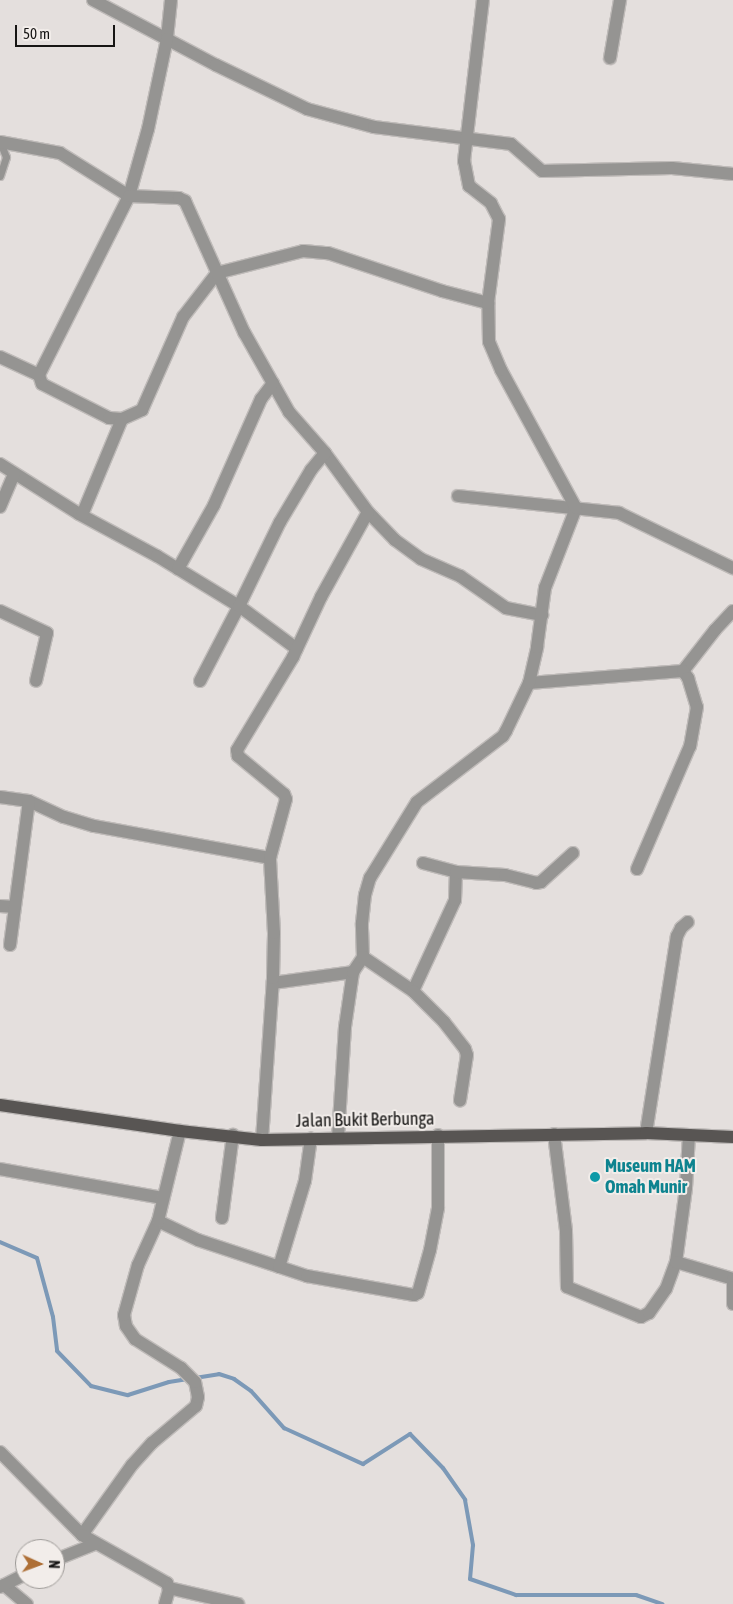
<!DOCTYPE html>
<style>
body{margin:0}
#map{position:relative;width:733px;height:1604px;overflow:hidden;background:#e4dfdd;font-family:"Asap Condensed",sans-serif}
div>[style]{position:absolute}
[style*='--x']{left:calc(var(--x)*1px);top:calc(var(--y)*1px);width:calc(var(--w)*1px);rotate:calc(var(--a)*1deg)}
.stream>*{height:4px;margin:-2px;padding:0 2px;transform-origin:2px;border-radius:2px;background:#7c99b7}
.roads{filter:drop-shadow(1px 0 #bfbbb9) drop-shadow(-1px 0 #bfbbb9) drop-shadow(0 1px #bfbbb9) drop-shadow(0 -1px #bfbbb9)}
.service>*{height:7px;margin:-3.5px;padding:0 3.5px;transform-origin:3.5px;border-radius:3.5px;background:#959492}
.minor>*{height:12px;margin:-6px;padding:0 6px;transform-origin:6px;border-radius:6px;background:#959492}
.primary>*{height:12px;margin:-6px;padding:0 6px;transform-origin:6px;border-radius:6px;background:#585553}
.dots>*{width:14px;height:14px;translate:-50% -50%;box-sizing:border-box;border:2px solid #f2edea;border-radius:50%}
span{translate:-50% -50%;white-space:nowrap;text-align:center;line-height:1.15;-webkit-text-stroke:4px #f2edea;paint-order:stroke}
.street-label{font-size:18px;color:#161514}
.culture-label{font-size:18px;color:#0d838f;font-weight:700}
.left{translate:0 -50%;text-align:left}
.north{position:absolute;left:15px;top:1539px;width:50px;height:50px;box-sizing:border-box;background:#f2edea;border:1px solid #9a9794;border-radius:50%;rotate:92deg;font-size:14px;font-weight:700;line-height:20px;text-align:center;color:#161514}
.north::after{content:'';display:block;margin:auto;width:18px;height:22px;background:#ae6f36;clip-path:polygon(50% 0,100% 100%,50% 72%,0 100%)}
.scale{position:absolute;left:15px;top:25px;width:100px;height:22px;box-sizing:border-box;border:2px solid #161514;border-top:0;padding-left:6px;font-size:15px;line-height:18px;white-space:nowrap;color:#161514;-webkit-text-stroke:4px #f2edea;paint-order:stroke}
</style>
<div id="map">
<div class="stream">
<i style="--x:0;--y:1242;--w:40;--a:23.4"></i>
<i style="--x:37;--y:1258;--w:61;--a:74.8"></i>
<i style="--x:53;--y:1317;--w:34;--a:83"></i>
<i style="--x:57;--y:1351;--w:49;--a:45.8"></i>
<i style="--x:91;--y:1386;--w:38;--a:14"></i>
<i style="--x:128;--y:1395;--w:43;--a:-17.6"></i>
<i style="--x:169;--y:1382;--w:19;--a:-9"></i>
<i style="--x:195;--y:1378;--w:24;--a:-9"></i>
<i style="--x:219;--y:1374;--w:16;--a:18"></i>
<i style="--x:234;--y:1379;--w:21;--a:35"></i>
<i style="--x:251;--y:1391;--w:50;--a:48.3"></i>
<i style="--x:284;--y:1428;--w:87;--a:24.5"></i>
<i style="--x:363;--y:1464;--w:56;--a:-32.6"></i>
<i style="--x:410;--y:1434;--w:47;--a:45.9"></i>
<i style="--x:443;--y:1468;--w:39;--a:55"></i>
<i style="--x:465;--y:1500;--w:46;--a:79.9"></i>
<i style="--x:473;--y:1545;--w:34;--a:95"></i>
<i style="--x:470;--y:1579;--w:49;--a:19.2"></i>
<i style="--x:516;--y:1595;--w:120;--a:0"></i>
<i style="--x:636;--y:1595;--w:28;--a:19"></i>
</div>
<div class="roads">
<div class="service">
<i style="--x:0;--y:142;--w:16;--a:68"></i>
<i style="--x:6;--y:157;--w:20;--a:108"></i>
</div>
<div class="minor">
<i style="--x:93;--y:0;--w:139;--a:27.9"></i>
<i style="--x:216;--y:65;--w:101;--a:25.8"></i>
<i style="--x:307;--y:109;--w:69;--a:15"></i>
<i style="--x:374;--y:127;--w:138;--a:7.1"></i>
<i style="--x:511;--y:144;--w:41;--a:41.1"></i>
<i style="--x:542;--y:171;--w:130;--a:-1.3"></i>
<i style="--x:672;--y:168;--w:61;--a:5.6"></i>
<i style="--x:171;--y:0;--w:39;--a:96"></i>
<i style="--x:167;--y:39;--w:92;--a:101.9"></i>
<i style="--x:148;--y:129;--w:70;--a:105.8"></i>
<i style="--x:129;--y:196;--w:200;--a:116.7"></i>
<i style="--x:39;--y:375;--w:9;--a:72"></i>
<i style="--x:42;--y:384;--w:75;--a:26.9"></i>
<i style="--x:109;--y:418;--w:13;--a:4"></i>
<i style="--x:122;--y:419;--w:22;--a:-24"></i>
<i style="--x:142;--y:410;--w:102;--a:-66.2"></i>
<i style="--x:183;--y:317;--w:56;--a:-52.3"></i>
<i style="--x:217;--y:273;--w:89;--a:-14.3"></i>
<i style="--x:303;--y:251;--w:25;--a:5"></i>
<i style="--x:328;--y:253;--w:120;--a:18.4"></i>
<i style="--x:442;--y:291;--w:48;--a:14.6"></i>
<i style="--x:610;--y:58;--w:59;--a:-80.2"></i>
<i style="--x:0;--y:142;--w:61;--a:10.4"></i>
<i style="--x:60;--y:153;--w:81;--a:31.9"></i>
<i style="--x:129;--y:196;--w:50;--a:2.3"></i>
<i style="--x:179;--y:198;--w:7;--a:27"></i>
<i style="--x:185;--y:201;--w:144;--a:65.8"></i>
<i style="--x:244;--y:332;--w:92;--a:60.6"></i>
<i style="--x:289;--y:412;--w:55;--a:48.7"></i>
<i style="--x:325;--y:453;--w:73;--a:53.9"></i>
<i style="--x:368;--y:512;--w:39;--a:46"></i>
<i style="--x:395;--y:540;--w:32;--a:36"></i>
<i style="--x:421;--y:559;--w:43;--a:23.6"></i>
<i style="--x:460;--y:576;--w:56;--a:34.8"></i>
<i style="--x:506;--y:608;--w:37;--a:11"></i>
<i style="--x:0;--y:357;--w:43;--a:24.8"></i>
<i style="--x:0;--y:464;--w:93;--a:32.3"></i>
<i style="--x:79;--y:514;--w:89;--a:28.3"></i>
<i style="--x:157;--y:556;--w:96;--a:31.4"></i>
<i style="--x:239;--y:606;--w:72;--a:36.6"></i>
<i style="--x:458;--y:496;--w:162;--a:6"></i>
<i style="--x:619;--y:513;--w:127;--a:25.8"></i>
<i style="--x:0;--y:507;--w:36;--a:-67"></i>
<i style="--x:82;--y:515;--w:104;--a:-67.4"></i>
<i style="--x:178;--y:569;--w:73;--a:-60.6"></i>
<i style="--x:214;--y:505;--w:116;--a:-66.1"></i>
<i style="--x:261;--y:399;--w:20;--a:-53"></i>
<i style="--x:0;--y:611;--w:52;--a:25.1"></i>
<i style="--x:47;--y:633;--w:49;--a:102.9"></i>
<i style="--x:683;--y:671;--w:52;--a:-52"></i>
<i style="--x:715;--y:630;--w:26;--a:-47"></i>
<i style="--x:200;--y:681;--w:85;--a:-62.5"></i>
<i style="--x:239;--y:606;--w:93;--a:-64"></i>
<i style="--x:280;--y:522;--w:61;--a:-59.2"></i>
<i style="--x:311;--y:470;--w:22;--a:-51"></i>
<i style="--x:529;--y:683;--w:154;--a:-4.5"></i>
<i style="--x:683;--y:671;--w:9;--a:54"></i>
<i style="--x:688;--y:678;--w:30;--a:73"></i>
<i style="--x:697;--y:707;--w:40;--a:100"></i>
<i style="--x:690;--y:746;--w:134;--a:113.3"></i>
<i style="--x:0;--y:797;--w:29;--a:8"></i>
<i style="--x:29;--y:801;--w:38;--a:25"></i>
<i style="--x:64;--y:817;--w:31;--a:17"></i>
<i style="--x:94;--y:826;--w:179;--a:10.3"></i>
<i style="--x:423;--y:863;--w:34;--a:15"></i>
<i style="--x:0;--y:906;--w:15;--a:4"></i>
<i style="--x:10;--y:945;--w:145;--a:-82.5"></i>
<i style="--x:363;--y:957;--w:34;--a:-92"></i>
<i style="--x:362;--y:923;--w:28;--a:-84"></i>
<i style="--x:365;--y:895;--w:18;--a:-74"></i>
<i style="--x:370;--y:878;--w:89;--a:-58.3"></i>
<i style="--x:417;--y:802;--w:108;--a:-37.5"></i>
<i style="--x:503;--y:736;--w:6;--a:-59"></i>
<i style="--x:506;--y:731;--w:53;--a:-64.4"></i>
<i style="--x:529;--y:683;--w:37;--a:-77"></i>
<i style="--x:537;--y:647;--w:60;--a:-82.3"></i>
<i style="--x:545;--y:588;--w:86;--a:-68.8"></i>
<i style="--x:576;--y:508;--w:157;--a:-118.5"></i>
<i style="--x:501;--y:370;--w:30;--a:-113"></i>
<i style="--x:489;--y:342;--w:39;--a:-91"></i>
<i style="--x:488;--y:303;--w:85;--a:-82.5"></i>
<i style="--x:499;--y:219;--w:18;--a:-117"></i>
<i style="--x:491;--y:203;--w:28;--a:-142"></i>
<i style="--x:469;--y:186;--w:25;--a:-101"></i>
<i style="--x:464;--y:161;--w:162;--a:-83.3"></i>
<i style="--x:273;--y:983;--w:81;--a:-7.8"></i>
<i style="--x:413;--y:991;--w:100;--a:-65.2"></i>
<i style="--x:455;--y:900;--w:28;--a:-88"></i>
<i style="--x:456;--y:872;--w:49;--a:3.5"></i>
<i style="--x:505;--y:875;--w:32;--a:14"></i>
<i style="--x:536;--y:883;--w:5;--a:-11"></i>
<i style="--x:541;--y:882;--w:43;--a:-42.2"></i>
<i style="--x:646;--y:1133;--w:199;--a:-81.1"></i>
<i style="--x:677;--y:936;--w:9;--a:-63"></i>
<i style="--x:681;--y:928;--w:9;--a:-41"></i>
<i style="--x:554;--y:1134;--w:98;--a:82.9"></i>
<i style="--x:566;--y:1231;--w:56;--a:89"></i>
<i style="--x:567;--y:1287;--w:80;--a:22.1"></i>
<i style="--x:641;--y:1317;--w:9;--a:-27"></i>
<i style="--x:649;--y:1313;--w:29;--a:-55"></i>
<i style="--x:666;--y:1289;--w:29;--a:-70"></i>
<i style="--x:676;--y:1262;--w:75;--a:-82.3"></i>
<i style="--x:686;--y:1188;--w:53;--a:-86.8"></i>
<i style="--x:338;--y:1138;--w:111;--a:-86.4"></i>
<i style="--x:345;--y:1027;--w:56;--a:-81.7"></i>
<i style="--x:353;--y:972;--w:18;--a:-56"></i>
<i style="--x:363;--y:957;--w:60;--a:34.2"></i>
<i style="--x:413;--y:991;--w:44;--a:45"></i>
<i style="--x:444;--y:1022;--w:34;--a:52"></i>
<i style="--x:465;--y:1049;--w:6;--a:72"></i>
<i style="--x:467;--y:1055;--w:46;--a:98.8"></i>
<i style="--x:262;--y:1140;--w:162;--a:-86.1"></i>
<i style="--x:273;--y:978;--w:45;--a:-88.7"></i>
<i style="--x:274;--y:933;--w:75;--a:-93.1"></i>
<i style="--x:270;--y:858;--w:61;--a:-74.8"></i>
<i style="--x:286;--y:799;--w:5;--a:-112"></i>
<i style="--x:284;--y:794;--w:60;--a:-140.4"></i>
<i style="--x:238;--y:756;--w:6;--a:-99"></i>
<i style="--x:237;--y:750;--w:109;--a:-58.9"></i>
<i style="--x:293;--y:657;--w:66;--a:-65"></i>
<i style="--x:321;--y:597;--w:97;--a:-61.1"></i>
<i style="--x:0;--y:1169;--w:165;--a:10.1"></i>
<i style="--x:222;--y:1218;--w:84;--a:-82.5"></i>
<i style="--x:158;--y:1221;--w:44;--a:25.4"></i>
<i style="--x:198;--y:1240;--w:115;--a:18.3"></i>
<i style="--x:307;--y:1276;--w:109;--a:10.1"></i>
<i style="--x:414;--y:1295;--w:4;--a:-27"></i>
<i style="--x:418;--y:1293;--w:45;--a:-74.4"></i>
<i style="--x:430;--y:1250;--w:43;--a:-79.2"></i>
<i style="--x:438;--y:1208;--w:73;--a:-90"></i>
<i style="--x:676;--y:1262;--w:59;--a:16.6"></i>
<i style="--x:733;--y:1279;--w:8;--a:90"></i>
<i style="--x:279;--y:1267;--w:90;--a:-73.2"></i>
<i style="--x:305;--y:1181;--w:43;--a:-82.1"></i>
<i style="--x:733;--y:1287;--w:17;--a:90"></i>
<i style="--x:0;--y:1452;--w:117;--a:45.3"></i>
<i style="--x:82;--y:1535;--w:86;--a:-54.5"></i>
<i style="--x:132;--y:1465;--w:30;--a:-48"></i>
<i style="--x:152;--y:1443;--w:57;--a:-40.1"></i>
<i style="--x:196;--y:1406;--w:9;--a:-77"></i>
<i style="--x:198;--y:1397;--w:15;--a:-101"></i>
<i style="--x:195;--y:1382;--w:20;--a:-135"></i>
<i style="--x:181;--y:1368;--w:54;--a:-147.8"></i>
<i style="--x:135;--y:1339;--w:16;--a:-125"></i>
<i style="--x:126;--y:1326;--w:11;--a:-100"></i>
<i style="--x:124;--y:1315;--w:52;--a:-74.4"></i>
<i style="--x:138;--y:1265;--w:48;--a:-65.6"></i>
<i style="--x:158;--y:1221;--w:93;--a:-76.3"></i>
<i style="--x:82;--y:1535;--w:98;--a:29.5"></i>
<i style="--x:167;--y:1583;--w:7;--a:74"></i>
<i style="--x:169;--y:1590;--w:15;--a:106"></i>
<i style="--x:55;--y:1560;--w:43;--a:-21.8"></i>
<i style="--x:4;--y:1585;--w:30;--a:40"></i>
<i style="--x:0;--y:1587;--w:28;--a:-27"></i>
<i style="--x:169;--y:1588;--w:71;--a:13.1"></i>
</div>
<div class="primary">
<i style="--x:0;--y:1105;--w:182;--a:8.2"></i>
<i style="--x:180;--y:1131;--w:82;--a:6.3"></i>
<i style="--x:262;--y:1140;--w:384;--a:-1"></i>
<i style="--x:646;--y:1133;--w:87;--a:2.6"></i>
</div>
</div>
<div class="dots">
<i style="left:595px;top:1177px;background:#0f9aa8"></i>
</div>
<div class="street-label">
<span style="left:365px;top:1120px;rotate:-1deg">Jalan Bukit Berbunga</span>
</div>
<div class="culture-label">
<span class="left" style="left:605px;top:1177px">Museum HAM<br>Omah Munir</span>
</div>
<div class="north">N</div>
<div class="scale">50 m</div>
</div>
